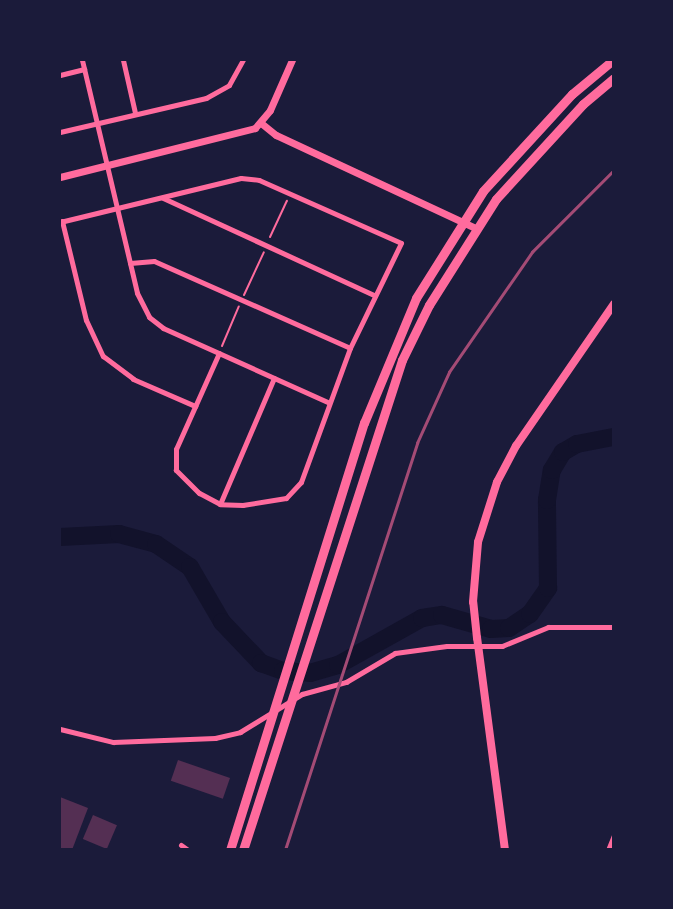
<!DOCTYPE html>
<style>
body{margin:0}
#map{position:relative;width:673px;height:909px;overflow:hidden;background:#1b1b3a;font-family:Jost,sans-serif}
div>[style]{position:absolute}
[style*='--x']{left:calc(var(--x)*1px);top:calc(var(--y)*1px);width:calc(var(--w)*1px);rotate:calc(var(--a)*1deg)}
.river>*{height:18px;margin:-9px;padding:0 9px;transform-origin:9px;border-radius:9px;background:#12122b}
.building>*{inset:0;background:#542f53;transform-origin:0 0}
.path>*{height:2px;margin:-1px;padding:0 1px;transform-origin:1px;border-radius:1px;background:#ff6b9d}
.minor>*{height:5px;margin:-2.5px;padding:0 2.5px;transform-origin:2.5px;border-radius:2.5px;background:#ff6b9d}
.tertiary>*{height:7px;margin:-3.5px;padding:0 3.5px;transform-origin:3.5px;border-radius:3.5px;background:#ff6b9d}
.secondary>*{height:8px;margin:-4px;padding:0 4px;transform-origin:4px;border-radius:4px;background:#ff6b9d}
.trunk>*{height:9px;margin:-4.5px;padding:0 4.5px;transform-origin:4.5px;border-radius:4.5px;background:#ff6b9d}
.rail>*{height:2.5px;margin:-1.25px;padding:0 1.25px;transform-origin:1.25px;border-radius:1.25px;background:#a44b75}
span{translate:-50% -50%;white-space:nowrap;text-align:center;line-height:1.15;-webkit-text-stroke:7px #1b1b3a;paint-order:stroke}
.frame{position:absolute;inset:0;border:61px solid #1b1b3a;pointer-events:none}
</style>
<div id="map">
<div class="river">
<i style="--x:60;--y:537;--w:59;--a:-2.9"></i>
<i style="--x:119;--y:534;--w:38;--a:15"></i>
<i style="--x:156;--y:544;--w:41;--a:34.1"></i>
<i style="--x:190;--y:567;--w:64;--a:59.8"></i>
<i style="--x:222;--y:622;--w:57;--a:46.4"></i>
<i style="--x:261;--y:663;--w:23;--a:20"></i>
<i style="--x:283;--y:671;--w:27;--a:4"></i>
<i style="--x:310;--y:673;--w:29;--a:-16"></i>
<i style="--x:338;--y:665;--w:96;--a:-29.2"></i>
<i style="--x:422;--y:618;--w:20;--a:-9"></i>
<i style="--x:442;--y:615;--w:51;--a:15.9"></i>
<i style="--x:491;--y:629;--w:18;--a:-3"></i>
<i style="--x:509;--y:628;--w:25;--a:-34"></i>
<i style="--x:530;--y:614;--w:32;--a:-55"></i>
<i style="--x:548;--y:588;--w:88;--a:-90.7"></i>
<i style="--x:547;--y:500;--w:30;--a:-81"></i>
<i style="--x:552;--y:470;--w:21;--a:-59"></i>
<i style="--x:563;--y:452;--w:16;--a:-30"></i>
<i style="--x:577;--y:444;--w:38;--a:-11"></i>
</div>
<div class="building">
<i style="left:178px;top:760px;width:55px;height:22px;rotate:19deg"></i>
<i style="clip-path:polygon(60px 797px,88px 808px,72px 850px,60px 850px)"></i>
<i style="left:93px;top:815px;width:26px;height:26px;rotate:23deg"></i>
</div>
<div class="path">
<i style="--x:270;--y:237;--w:40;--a:-65"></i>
<i style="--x:244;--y:295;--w:47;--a:-65.1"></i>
<i style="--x:222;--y:346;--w:43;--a:-67"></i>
</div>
<div class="minor">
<i style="--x:82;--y:60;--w:239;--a:76.7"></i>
<i style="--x:137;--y:293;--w:27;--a:63"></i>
<i style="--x:149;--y:317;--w:18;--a:38"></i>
<i style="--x:163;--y:328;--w:181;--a:24.2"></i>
<i style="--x:123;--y:60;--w:54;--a:77.2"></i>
<i style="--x:60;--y:75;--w:25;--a:-14"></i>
<i style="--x:60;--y:132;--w:150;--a:-13.1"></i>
<i style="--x:206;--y:98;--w:26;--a:-29"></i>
<i style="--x:229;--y:85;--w:29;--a:-61"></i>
<i style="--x:163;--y:198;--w:232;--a:24.7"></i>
<i style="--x:62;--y:221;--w:102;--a:76.4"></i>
<i style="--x:86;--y:320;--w:40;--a:65"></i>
<i style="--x:103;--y:356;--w:38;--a:37"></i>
<i style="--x:133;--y:379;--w:68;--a:23.5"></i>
<i style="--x:60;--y:222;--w:186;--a:-13.7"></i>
<i style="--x:241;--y:178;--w:18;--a:6"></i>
<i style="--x:259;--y:180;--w:155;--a:23.9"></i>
<i style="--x:401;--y:243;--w:117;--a:115.9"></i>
<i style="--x:350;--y:348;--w:143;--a:110.1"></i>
<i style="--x:301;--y:482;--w:22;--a:133"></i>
<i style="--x:286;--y:498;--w:44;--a:170.8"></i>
<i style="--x:243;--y:505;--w:23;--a:-178"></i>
<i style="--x:220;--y:504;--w:24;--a:-152"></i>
<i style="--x:199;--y:493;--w:33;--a:-135"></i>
<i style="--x:176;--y:470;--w:21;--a:-90"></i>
<i style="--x:176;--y:449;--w:105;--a:-65.9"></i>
<i style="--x:130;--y:263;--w:24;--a:-5"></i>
<i style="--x:154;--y:261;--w:214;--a:23.9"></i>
<i style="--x:220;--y:504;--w:137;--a:-66.8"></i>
<i style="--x:60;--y:729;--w:55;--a:13.8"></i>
<i style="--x:113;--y:742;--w:102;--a:-2.2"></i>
<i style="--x:215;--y:738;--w:26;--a:-13"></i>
<i style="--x:240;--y:732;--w:73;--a:-31.5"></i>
<i style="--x:302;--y:694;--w:46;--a:-15.3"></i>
<i style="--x:346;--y:682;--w:57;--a:-30.6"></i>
<i style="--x:395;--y:653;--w:52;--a:-7.7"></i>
<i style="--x:447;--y:646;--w:55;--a:0"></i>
<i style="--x:502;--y:646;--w:50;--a:-22.4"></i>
<i style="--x:548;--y:627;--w:66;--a:0"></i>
<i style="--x:181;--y:845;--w:9;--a:36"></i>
<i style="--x:608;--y:850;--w:16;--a:-68"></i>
</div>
<div class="tertiary">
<i style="--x:261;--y:123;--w:19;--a:39"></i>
<i style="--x:276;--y:135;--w:220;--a:25"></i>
<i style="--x:60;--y:177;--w:201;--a:-14.1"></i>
<i style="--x:255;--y:128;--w:23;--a:-50"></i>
<i style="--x:270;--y:110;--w:55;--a:-66.3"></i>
</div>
<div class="secondary">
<i style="--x:505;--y:850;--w:214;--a:-97.5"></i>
<i style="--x:477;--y:638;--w:36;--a:-96"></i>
<i style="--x:473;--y:602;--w:60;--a:-85.2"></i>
<i style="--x:478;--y:542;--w:63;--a:-72.4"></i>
<i style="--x:497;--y:482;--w:41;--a:-62.2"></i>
<i style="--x:516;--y:446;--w:173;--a:-55.4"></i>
</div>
<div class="trunk">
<i style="--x:230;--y:850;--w:448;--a:-72.6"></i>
<i style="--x:364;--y:423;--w:135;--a:-67.4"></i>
<i style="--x:416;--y:298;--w:126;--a:-57.9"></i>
<i style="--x:483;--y:191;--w:132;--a:-47.5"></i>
<i style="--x:572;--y:94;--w:53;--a:-39.7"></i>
<i style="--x:243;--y:850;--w:515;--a:-72.02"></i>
<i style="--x:402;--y:360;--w:61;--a:-63.9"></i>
<i style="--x:429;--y:305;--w:125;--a:-57.7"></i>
<i style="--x:496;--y:199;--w:129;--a:-47.5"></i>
<i style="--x:583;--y:104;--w:40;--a:-40"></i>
</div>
<div class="rail">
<i style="--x:285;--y:850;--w:428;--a:-72"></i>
<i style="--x:417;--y:443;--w:78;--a:-65.7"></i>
<i style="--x:449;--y:372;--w:146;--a:-55.3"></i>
<i style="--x:532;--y:252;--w:116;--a:-45"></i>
</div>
<div class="frame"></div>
</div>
